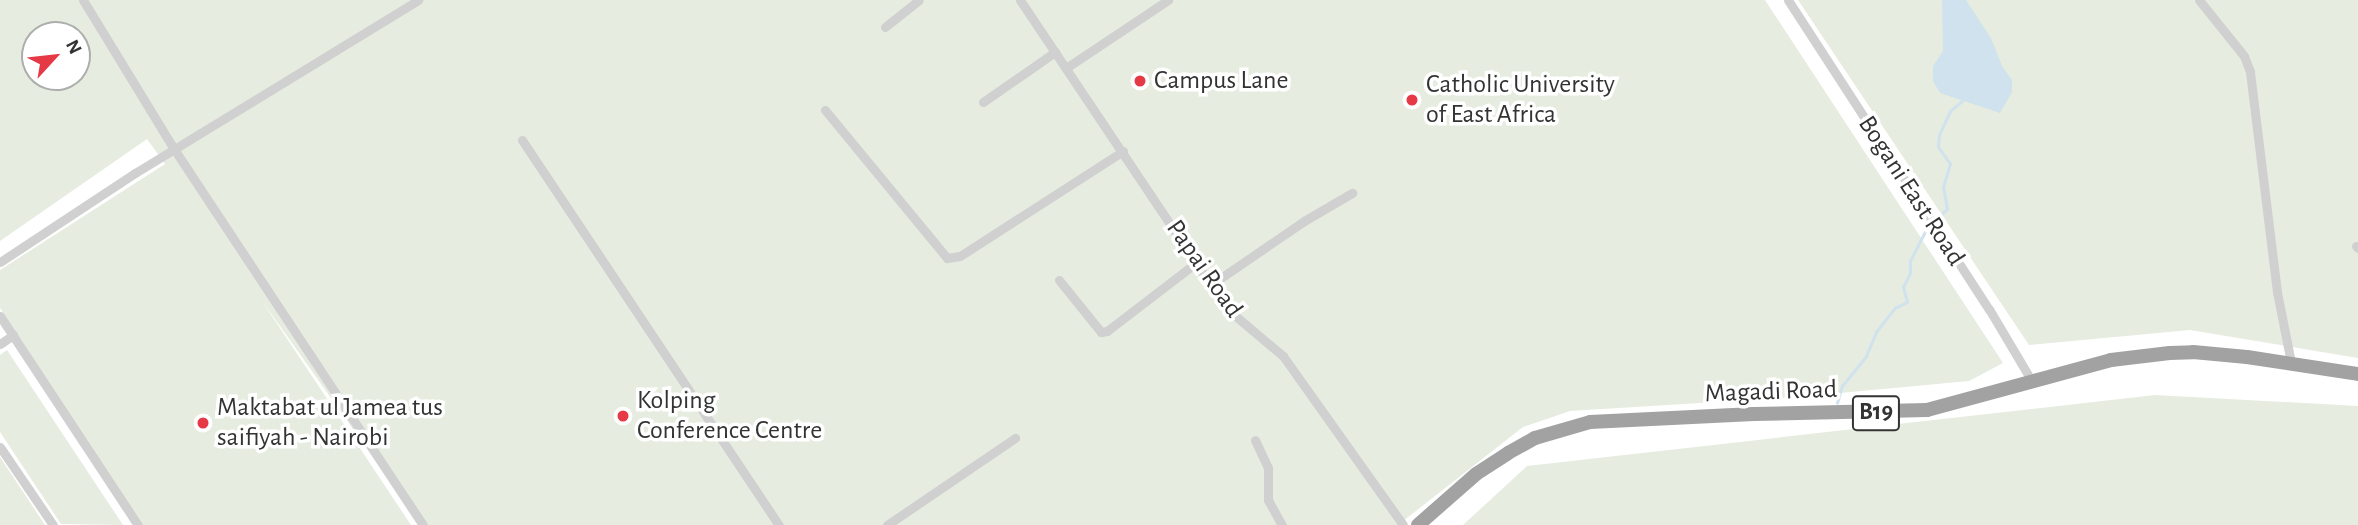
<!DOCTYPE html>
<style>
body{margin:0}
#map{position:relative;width:2358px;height:525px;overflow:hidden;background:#fff;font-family:"Alegreya Sans",sans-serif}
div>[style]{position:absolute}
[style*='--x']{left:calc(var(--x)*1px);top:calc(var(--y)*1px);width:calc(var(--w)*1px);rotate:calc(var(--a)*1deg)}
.green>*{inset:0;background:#e6ecdf}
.water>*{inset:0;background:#cfe2ee}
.stream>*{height:2.5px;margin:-1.25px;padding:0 1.25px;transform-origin:1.25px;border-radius:1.25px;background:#cfe2ee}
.minor>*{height:9px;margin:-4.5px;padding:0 4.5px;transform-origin:4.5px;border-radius:4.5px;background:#d0d0d0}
.trunk>*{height:14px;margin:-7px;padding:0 7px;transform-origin:7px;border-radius:7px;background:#a2a2a2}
.dots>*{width:19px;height:19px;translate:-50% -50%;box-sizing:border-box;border:4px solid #fff;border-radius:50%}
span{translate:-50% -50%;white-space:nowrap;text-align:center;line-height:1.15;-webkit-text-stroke:7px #fff;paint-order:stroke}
.shield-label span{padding:2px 5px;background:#fff;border:2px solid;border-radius:5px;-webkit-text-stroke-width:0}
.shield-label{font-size:24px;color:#333;font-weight:700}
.poi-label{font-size:26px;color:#333}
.left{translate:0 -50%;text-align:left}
.street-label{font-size:26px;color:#333}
.north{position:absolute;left:21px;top:21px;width:70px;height:70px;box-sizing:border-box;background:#fff;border:2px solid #adadad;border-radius:50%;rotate:63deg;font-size:19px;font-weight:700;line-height:28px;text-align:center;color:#333}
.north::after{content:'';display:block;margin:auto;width:24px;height:32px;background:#e63946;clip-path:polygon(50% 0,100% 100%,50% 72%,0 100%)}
</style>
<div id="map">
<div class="green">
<i style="clip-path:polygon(evenodd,0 0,1765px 0,2003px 363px,1969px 381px,1797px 397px,1570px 411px,1523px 427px,1398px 525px,421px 525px,260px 298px,411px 525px,140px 525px,0 308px,0 270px,165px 164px,147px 139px,0 241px,0 0,35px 35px,77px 35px,77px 77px,35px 77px,35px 35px)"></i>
<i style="clip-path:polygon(1798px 0,2358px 0,2358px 358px,2190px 330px,2029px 345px)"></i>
<i style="clip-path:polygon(7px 350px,123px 525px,61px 524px,0 432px,0 355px)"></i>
<i style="clip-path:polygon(2155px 395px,2358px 406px,2358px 525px,1463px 525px,1527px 466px)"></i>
<i style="clip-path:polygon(0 457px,45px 525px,0 525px)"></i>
</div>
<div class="water">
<i style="clip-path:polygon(1942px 0,1966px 0,1991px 38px,2002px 66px,2012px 80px,2012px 92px,2000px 113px,1940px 93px,1933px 81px,1933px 66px,1943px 51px)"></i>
</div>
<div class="stream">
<i style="--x:1939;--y:217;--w:11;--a:-45"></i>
<i style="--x:1947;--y:209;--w:22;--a:-100"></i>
<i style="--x:1943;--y:187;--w:24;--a:-73"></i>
<i style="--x:1950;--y:164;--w:21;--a:-125"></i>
<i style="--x:1938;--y:147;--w:12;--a:-85"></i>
<i style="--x:1939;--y:135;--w:26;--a:-65"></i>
<i style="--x:1950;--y:111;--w:16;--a:-40"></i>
<i style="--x:1837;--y:403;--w:18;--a:-74"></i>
<i style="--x:1842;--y:386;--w:38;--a:-51"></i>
<i style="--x:1866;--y:356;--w:26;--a:-67"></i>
<i style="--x:1876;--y:332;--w:31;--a:-52"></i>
<i style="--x:1895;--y:308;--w:13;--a:-27"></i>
<i style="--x:1907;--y:302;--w:16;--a:-105"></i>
<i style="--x:1903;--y:287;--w:16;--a:-63"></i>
<i style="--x:1910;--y:273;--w:12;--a:-90"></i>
<i style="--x:1910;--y:261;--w:35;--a:-63"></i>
</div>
<div class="minor">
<i style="--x:83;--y:0;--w:175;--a:58.6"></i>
<i style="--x:174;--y:149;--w:451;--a:56.5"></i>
<i style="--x:1020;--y:0;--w:371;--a:56.2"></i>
<i style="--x:1226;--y:308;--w:75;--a:40.1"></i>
<i style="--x:1283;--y:356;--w:207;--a:54.6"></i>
<i style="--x:1788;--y:0;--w:369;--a:57"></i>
<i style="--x:1989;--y:309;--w:86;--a:59.3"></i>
<i style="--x:2199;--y:0;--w:72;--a:51.2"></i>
<i style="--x:2244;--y:56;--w:17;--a:69"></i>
<i style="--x:2250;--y:72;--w:222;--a:83"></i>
<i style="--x:2277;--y:292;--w:72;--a:78.8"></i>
<i style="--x:885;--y:27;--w:43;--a:-38.5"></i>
<i style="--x:1066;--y:68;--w:123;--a:-33.7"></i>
<i style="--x:983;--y:102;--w:88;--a:-34.8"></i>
<i style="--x:825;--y:110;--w:192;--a:50.5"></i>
<i style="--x:947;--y:258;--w:13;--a:-9"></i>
<i style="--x:960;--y:256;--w:194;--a:-32.8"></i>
<i style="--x:522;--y:140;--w:463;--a:56.3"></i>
<i style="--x:2356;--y:246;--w:3;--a:45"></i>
<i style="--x:0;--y:262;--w:162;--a:-33.4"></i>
<i style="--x:135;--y:173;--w:332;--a:-31.4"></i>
<i style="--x:1059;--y:280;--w:67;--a:51.1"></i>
<i style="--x:1101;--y:332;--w:6;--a:-9"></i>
<i style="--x:1107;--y:331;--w:113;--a:-37.5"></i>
<i style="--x:1212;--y:284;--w:112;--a:-34.4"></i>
<i style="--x:1304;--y:221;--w:56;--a:-30.3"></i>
<i style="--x:0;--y:316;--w:250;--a:56.6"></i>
<i style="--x:0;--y:344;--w:16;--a:-35"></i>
<i style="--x:1255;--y:440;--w:31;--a:65"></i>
<i style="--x:1268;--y:468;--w:32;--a:90"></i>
<i style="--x:1268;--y:500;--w:29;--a:61"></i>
<i style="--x:0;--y:447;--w:94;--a:55.8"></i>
<i style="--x:887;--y:525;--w:155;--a:-34.2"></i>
</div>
<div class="trunk">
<i style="--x:1418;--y:525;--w:77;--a:-41.3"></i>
<i style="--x:1476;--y:474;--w:38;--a:-33"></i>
<i style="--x:1508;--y:453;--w:31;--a:-29"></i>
<i style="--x:1535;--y:438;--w:57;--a:-16.2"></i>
<i style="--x:1590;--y:422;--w:164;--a:-2.8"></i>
<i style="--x:1754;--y:414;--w:173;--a:-1.3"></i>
<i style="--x:1927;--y:410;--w:191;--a:-15.2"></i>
<i style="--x:2111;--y:360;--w:59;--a:-6.8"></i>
<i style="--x:2170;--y:353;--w:23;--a:-2"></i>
<i style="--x:2193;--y:352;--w:54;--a:5.3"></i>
<i style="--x:2247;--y:357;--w:112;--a:8.7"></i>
</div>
<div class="dots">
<i style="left:1140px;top:81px;background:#e63946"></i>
<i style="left:1412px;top:100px;background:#e63946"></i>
<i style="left:623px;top:416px;background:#e63946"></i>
<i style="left:203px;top:423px;background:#e63946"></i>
</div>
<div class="shield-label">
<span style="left:1876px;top:413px">B19</span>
</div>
<div class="poi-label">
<span class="left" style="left:1154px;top:81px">Campus Lane</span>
<span class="left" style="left:1426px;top:100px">Catholic University<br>of East Africa</span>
<span class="left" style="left:637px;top:416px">Kolping<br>Conference Centre</span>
<span class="left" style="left:217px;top:423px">Maktabat ul Jamea tus<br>saifiyah - Nairobi</span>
</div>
<div class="street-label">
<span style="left:1911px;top:191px;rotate:57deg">Bogani East Road</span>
<span style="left:1204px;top:269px;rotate:55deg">Papai Road</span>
<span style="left:1771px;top:392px;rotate:-2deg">Magadi Road</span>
</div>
<div class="north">N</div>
</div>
